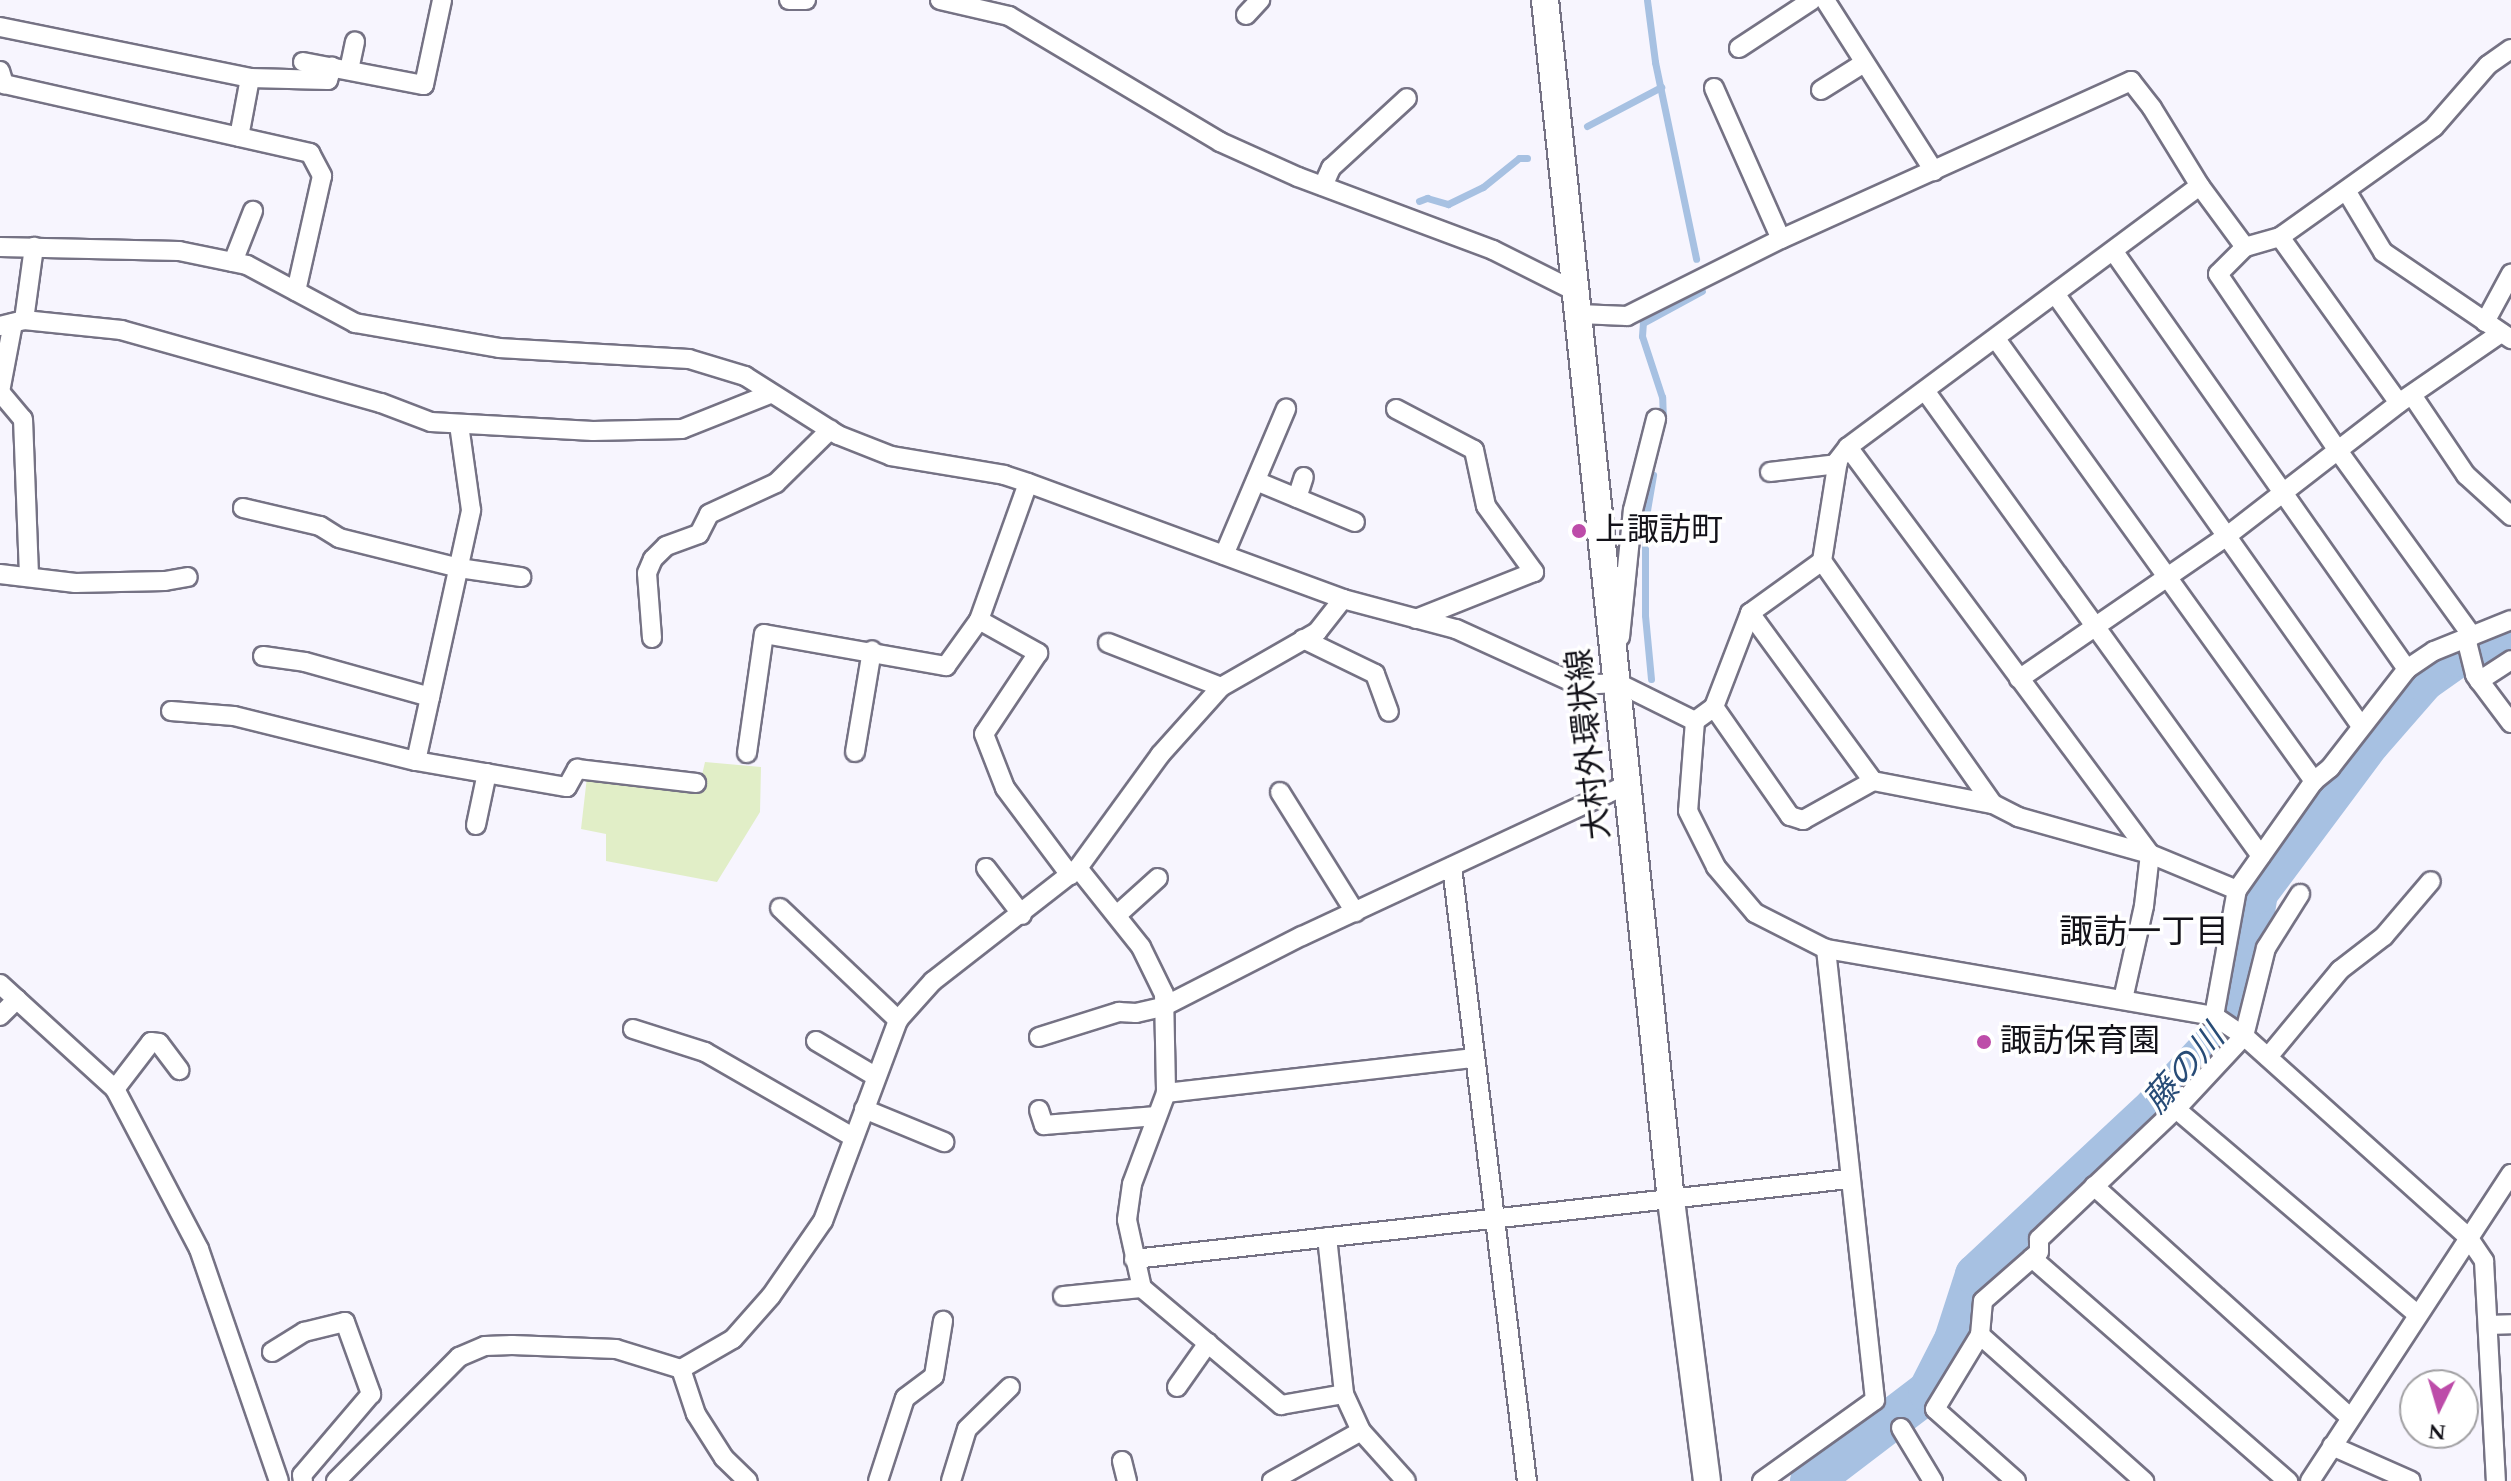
<!DOCTYPE html>
<meta charset="utf-8">
<style>
body{margin:0}
#map{position:relative;width:2511px;height:1481px;overflow:hidden;background:#f7f5fe;font-family:Spectral,"Noto Sans JP",serif}
div>[style]{position:absolute}
[style*='--x']{left:calc(var(--x)*1px);top:calc(var(--y)*1px);width:calc(var(--w)*1px);rotate:calc(var(--a)*1deg)}
.green>*{inset:0;background:#e1eec7}
.stream>*{height:7px;margin:-3.5px;padding:0 3.5px;transform-origin:3.5px;border-radius:3.5px;background:#a7c1e2}
.river>*{height:42px;margin:-21px;padding:0 21px;transform-origin:21px;border-radius:21px;background:#a7c1e2}
.roads{filter:drop-shadow(2px 0 #757284) drop-shadow(-2px 0 #757284) drop-shadow(0 2px #757284) drop-shadow(0 -2px #757284)}
.minor>*{height:18px;margin:-9px;padding:0 9px;transform-origin:9px;border-radius:9px;background:#fff}
.secondary>*{height:26px;margin:-13px;padding:0 13px;transform-origin:13px;border-radius:13px;background:#fff}
.dots>*{width:22px;height:22px;translate:-50% -50%;box-sizing:border-box;border:4px solid #fff;border-radius:50%}
span{translate:-50% -50%;white-space:nowrap;text-align:center;line-height:1.15;-webkit-text-stroke:7px #fff;paint-order:stroke}
.poi-label{font-size:32px;color:#131219}
.left{translate:0 -50%;text-align:left}
.street-label{font-size:32px;color:#131219}
.neighbourhood-label{font-size:34px;color:#131219}
.water-label{font-size:34px;color:#284c77;font-style:italic}
.north{position:absolute;left:2399px;top:1369px;width:80px;height:80px;box-sizing:border-box;background:#fff;border:2px solid #a1a0a3;border-radius:50%;rotate:185deg;font-size:22px;font-weight:700;line-height:32px;text-align:center;color:#131219}
.north::after{content:'';display:block;margin:auto;width:28px;height:36px;background:#bd4ca9;clip-path:polygon(50% 0,100% 100%,50% 72%,0 100%)}
</style>
<div id="map">
<div class="green">
<i style="clip-path:polygon(705px 762px,761px 767px,760px 812px,717px 882px,606px 861px,606px 834px,581px 829px,587px 777px,698px 792px)"></i>
</div>
<div class="stream">
<i style="--x:1647;--y:0;--w:63;--a:82.6"></i>
<i style="--x:1655;--y:62;--w:201;--a:78.2"></i>
<i style="--x:1587;--y:126;--w:84;--a:-27.8"></i>
<i style="--x:1419;--y:201;--w:9;--a:-21"></i>
<i style="--x:1427;--y:198;--w:22;--a:16"></i>
<i style="--x:1448;--y:204;--w:39;--a:-26"></i>
<i style="--x:1483;--y:187;--w:46;--a:-38.9"></i>
<i style="--x:1519;--y:158;--w:8;--a:0"></i>
<i style="--x:1663;--y:420;--w:23;--a:-92"></i>
<i style="--x:1662;--y:397;--w:64;--a:-108.2"></i>
<i style="--x:1642;--y:336;--w:13;--a:-86"></i>
<i style="--x:1643;--y:323;--w:67;--a:-28.5"></i>
<i style="--x:1651;--y:679;--w:64;--a:-95.4"></i>
<i style="--x:1645;--y:615;--w:93;--a:-90"></i>
<i style="--x:1645;--y:522;--w:48;--a:-80.3"></i>
</div>
<div class="river">
<i style="--x:1811;--y:1481;--w:148;--a:-37.3"></i>
<i style="--x:1929;--y:1391;--w:57;--a:-63"></i>
<i style="--x:1955;--y:1340;--w:68;--a:-72.1"></i>
<i style="--x:1976;--y:1275;--w:245;--a:-43"></i>
<i style="--x:2155;--y:1108;--w:86;--a:-47.4"></i>
<i style="--x:2213;--y:1045;--w:52;--a:-58.5"></i>
<i style="--x:2240;--y:1001;--w:109;--a:-81.1"></i>
<i style="--x:2257;--y:893;--w:187;--a:-53.3"></i>
<i style="--x:2369;--y:743;--w:84;--a:-48.9"></i>
<i style="--x:2424;--y:680;--w:42;--a:-35.2"></i>
<i style="--x:2458;--y:656;--w:56;--a:-17.8"></i>
</div>
<div class="roads">
<div class="minor">
<i style="--x:789;--y:0;--w:17;--a:0"></i>
<i style="--x:940;--y:0;--w:71;--a:13.1"></i>
<i style="--x:1009;--y:16;--w:246;--a:30.8"></i>
<i style="--x:1220;--y:142;--w:85;--a:24.2"></i>
<i style="--x:1298;--y:177;--w:208;--a:20.5"></i>
<i style="--x:1493;--y:250;--w:94;--a:26.6"></i>
<i style="--x:1825;--y:0;--w:203;--a:57.5"></i>
<i style="--x:1246;--y:15;--w:21;--a:-47"></i>
<i style="--x:0;--y:27;--w:255;--a:11.5"></i>
<i style="--x:1739;--y:48;--w:87;--a:-33.3"></i>
<i style="--x:303;--y:62;--w:123;--a:10.8"></i>
<i style="--x:424;--y:85;--w:87;--a:-78"></i>
<i style="--x:349;--y:70;--w:29;--a:-78"></i>
<i style="--x:0;--y:71;--w:14;--a:73"></i>
<i style="--x:4;--y:84;--w:314;--a:12.7"></i>
<i style="--x:310;--y:153;--w:26;--a:62"></i>
<i style="--x:322;--y:176;--w:118;--a:102.7"></i>
<i style="--x:1714;--y:88;--w:165;--a:66.1"></i>
<i style="--x:1821;--y:90;--w:51;--a:-32.1"></i>
<i style="--x:239;--y:137;--w:60;--a:-79.4"></i>
<i style="--x:250;--y:78;--w:78;--a:1.5"></i>
<i style="--x:328;--y:80;--w:14;--a:-73"></i>
<i style="--x:1323;--y:186;--w:20;--a:-66"></i>
<i style="--x:1331;--y:168;--w:103;--a:-42.6"></i>
<i style="--x:2347;--y:192;--w:70;--a:59"></i>
<i style="--x:2383;--y:252;--w:155;--a:34.2"></i>
<i style="--x:2280;--y:237;--w:204;--a:54.4"></i>
<i style="--x:0;--y:247;--w:179;--a:1.3"></i>
<i style="--x:179;--y:251;--w:69;--a:11.6"></i>
<i style="--x:247;--y:265;--w:123;--a:28.2"></i>
<i style="--x:355;--y:323;--w:146;--a:9.8"></i>
<i style="--x:499;--y:348;--w:190;--a:3.3"></i>
<i style="--x:689;--y:359;--w:59;--a:16.9"></i>
<i style="--x:745;--y:376;--w:110;--a:32.4"></i>
<i style="--x:838;--y:435;--w:57;--a:21.6"></i>
<i style="--x:891;--y:456;--w:115;--a:9.5"></i>
<i style="--x:1004;--y:475;--w:25;--a:18"></i>
<i style="--x:1028;--y:483;--w:336;--a:20.2"></i>
<i style="--x:1343;--y:599;--w:117;--a:14.9"></i>
<i style="--x:1456;--y:629;--w:135;--a:24.5"></i>
<i style="--x:1579;--y:685;--w:39;--a:-3"></i>
<i style="--x:1618;--y:683;--w:86;--a:26.3"></i>
<i style="--x:2245;--y:247;--w:38;--a:135"></i>
<i style="--x:2218;--y:274;--w:215;--a:55.8"></i>
<i style="--x:2339;--y:452;--w:227;--a:54.1"></i>
<i style="--x:2114;--y:252;--w:510;--a:54.91"></i>
<i style="--x:233;--y:262;--w:55;--a:-68.6"></i>
<i style="--x:2056;--y:295;--w:528;--a:54.71"></i>
<i style="--x:1579;--y:314;--w:48;--a:2.4"></i>
<i style="--x:1627;--y:316;--w:172;--a:-26.6"></i>
<i style="--x:1781;--y:239;--w:384;--a:-24.3"></i>
<i style="--x:2131;--y:81;--w:34;--a:52"></i>
<i style="--x:2152;--y:108;--w:92;--a:58.4"></i>
<i style="--x:2200;--y:186;--w:76;--a:53.6"></i>
<i style="--x:2245;--y:247;--w:36;--a:-16"></i>
<i style="--x:2280;--y:237;--w:189;--a:-35.5"></i>
<i style="--x:2434;--y:127;--w:82;--a:-48.9"></i>
<i style="--x:2488;--y:65;--w:28;--a:-35"></i>
<i style="--x:24;--y:320;--w:74;--a:-82.2"></i>
<i style="--x:2485;--y:322;--w:55;--a:-61.6"></i>
<i style="--x:13;--y:323;--w:70;--a:100.7"></i>
<i style="--x:0;--y:392;--w:35;--a:50"></i>
<i style="--x:23;--y:419;--w:158;--a:87.8"></i>
<i style="--x:0;--y:326;--w:25;--a:-14"></i>
<i style="--x:24;--y:320;--w:98;--a:5.9"></i>
<i style="--x:121;--y:330;--w:270;--a:15.7"></i>
<i style="--x:381;--y:403;--w:53;--a:20.8"></i>
<i style="--x:431;--y:422;--w:162;--a:3.2"></i>
<i style="--x:593;--y:431;--w:89;--a:-1.3"></i>
<i style="--x:682;--y:429;--w:95;--a:-21.7"></i>
<i style="--x:1996;--y:339;--w:545;--a:54.27"></i>
<i style="--x:1926;--y:392;--w:572;--a:54.17"></i>
<i style="--x:2412;--y:395;--w:97;--a:56"></i>
<i style="--x:2466;--y:475;--w:61;--a:42.3"></i>
<i style="--x:1396;--y:409;--w:88;--a:27.7"></i>
<i style="--x:1474;--y:450;--w:57;--a:77.9"></i>
<i style="--x:1486;--y:506;--w:82;--a:54"></i>
<i style="--x:1534;--y:572;--w:127;--a:158.3"></i>
<i style="--x:1848;--y:447;--w:507;--a:53.42"></i>
<i style="--x:2150;--y:854;--w:52;--a:96.6"></i>
<i style="--x:2144;--y:906;--w:95;--a:102.7"></i>
<i style="--x:1770;--y:472;--w:68;--a:-6.7"></i>
<i style="--x:1256;--y:481;--w:107;--a:22.5"></i>
<i style="--x:1297;--y:498;--w:22;--a:-72"></i>
<i style="--x:243;--y:508;--w:79;--a:13.2"></i>
<i style="--x:320;--y:526;--w:22;--a:32"></i>
<i style="--x:339;--y:538;--w:124;--a:14"></i>
<i style="--x:459;--y:568;--w:63;--a:8.3"></i>
<i style="--x:1224;--y:555;--w:159;--a:-67"></i>
<i style="--x:1822;--y:561;--w:297;--a:54.9"></i>
<i style="--x:0;--y:574;--w:76;--a:6.8"></i>
<i style="--x:75;--y:583;--w:90;--a:-1.3"></i>
<i style="--x:165;--y:581;--w:23;--a:-10"></i>
<i style="--x:1750;--y:613;--w:208;--a:53.8"></i>
<i style="--x:1873;--y:781;--w:122;--a:10.9"></i>
<i style="--x:1993;--y:804;--w:28;--a:27"></i>
<i style="--x:2018;--y:817;--w:137;--a:15.7"></i>
<i style="--x:2150;--y:854;--w:94;--a:22.5"></i>
<i style="--x:979;--y:620;--w:68;--a:29.2"></i>
<i style="--x:1038;--y:653;--w:97;--a:123.7"></i>
<i style="--x:984;--y:734;--w:58;--a:68.7"></i>
<i style="--x:1005;--y:788;--w:109;--a:53.2"></i>
<i style="--x:1620;--y:637;--w:128;--a:-84.2"></i>
<i style="--x:1633;--y:510;--w:94;--a:-75.8"></i>
<i style="--x:652;--y:638;--w:65;--a:-94.4"></i>
<i style="--x:647;--y:573;--w:15;--a:-67"></i>
<i style="--x:653;--y:559;--w:18;--a:-45"></i>
<i style="--x:666;--y:546;--w:35;--a:-20"></i>
<i style="--x:699;--y:534;--w:22;--a:-63"></i>
<i style="--x:709;--y:514;--w:74;--a:-24.8"></i>
<i style="--x:776;--y:483;--w:76;--a:-44.5"></i>
<i style="--x:2466;--y:638;--w:38;--a:76"></i>
<i style="--x:2475;--y:675;--w:60;--a:53.1"></i>
<i style="--x:1303;--y:639;--w:80;--a:25.9"></i>
<i style="--x:1375;--y:674;--w:40;--a:69.8"></i>
<i style="--x:1108;--y:643;--w:121;--a:21.3"></i>
<i style="--x:263;--y:656;--w:42;--a:8.1"></i>
<i style="--x:305;--y:662;--w:130;--a:15.6"></i>
<i style="--x:2019;--y:679;--w:252;--a:-34.5"></i>
<i style="--x:2227;--y:536;--w:217;--a:-37.7"></i>
<i style="--x:2399;--y:403;--w:124;--a:-34.5"></i>
<i style="--x:2479;--y:681;--w:38;--a:-33"></i>
<i style="--x:1714;--y:707;--w:133;--a:55.1"></i>
<i style="--x:1790;--y:816;--w:14;--a:17"></i>
<i style="--x:1803;--y:820;--w:80;--a:-29.1"></i>
<i style="--x:171;--y:711;--w:63;--a:4.5"></i>
<i style="--x:234;--y:716;--w:187;--a:13.9"></i>
<i style="--x:416;--y:761;--w:153;--a:9.8"></i>
<i style="--x:567;--y:787;--w:21;--a:-61"></i>
<i style="--x:577;--y:769;--w:120;--a:6.7"></i>
<i style="--x:1695;--y:721;--w:90;--a:94.4"></i>
<i style="--x:1688;--y:811;--w:63;--a:63.4"></i>
<i style="--x:1716;--y:867;--w:60;--a:49.7"></i>
<i style="--x:1755;--y:913;--w:80;--a:26.9"></i>
<i style="--x:1826;--y:949;--w:394;--a:9.8"></i>
<i style="--x:2214;--y:1016;--w:36;--a:34"></i>
<i style="--x:2244;--y:1036;--w:301;--a:41.9"></i>
<i style="--x:2468;--y:1237;--w:29;--a:56"></i>
<i style="--x:2484;--y:1261;--w:220;--a:86.9"></i>
<i style="--x:1695;--y:721;--w:24;--a:-36"></i>
<i style="--x:1714;--y:707;--w:101;--a:-69"></i>
<i style="--x:1750;--y:613;--w:89;--a:-35.8"></i>
<i style="--x:1822;--y:561;--w:102;--a:-81"></i>
<i style="--x:1838;--y:460;--w:16;--a:-52"></i>
<i style="--x:1848;--y:447;--w:438;--a:-36.6"></i>
<i style="--x:855;--y:752;--w:103;--a:-80.5"></i>
<i style="--x:747;--y:753;--w:120;--a:-81.9"></i>
<i style="--x:764;--y:634;--w:185;--a:10"></i>
<i style="--x:946;--y:666;--w:57;--a:-54.3"></i>
<i style="--x:979;--y:620;--w:145;--a:-70.3"></i>
<i style="--x:416;--y:761;--w:257;--a:-77.6"></i>
<i style="--x:471;--y:510;--w:86;--a:-98"></i>
<i style="--x:1280;--y:792;--w:142;--a:58"></i>
<i style="--x:476;--y:825;--w:53;--a:-78.1"></i>
<i style="--x:1452;--y:867;--w:619;--a:83.04"></i>
<i style="--x:986;--y:868;--w:59;--a:52.5"></i>
<i style="--x:1078;--y:868;--w:101;--a:51.4"></i>
<i style="--x:1141;--y:947;--w:52;--a:63.9"></i>
<i style="--x:1164;--y:994;--w:99;--a:88.8"></i>
<i style="--x:1166;--y:1093;--w:97;--a:110.5"></i>
<i style="--x:1132;--y:1184;--w:36;--a:98"></i>
<i style="--x:1127;--y:1220;--w:70;--a:77.6"></i>
<i style="--x:1142;--y:1288;--w:182;--a:40.1"></i>
<i style="--x:1281;--y:1405;--w:64;--a:-9.9"></i>
<i style="--x:780;--y:908;--w:163;--a:43.5"></i>
<i style="--x:1117;--y:915;--w:55;--a:-42.1"></i>
<i style="--x:0;--y:984;--w:156;--a:42.4"></i>
<i style="--x:115;--y:1089;--w:181;--a:62.3"></i>
<i style="--x:199;--y:1249;--w:245;--a:71"></i>
<i style="--x:0;--y:1016;--w:24;--a:-45"></i>
<i style="--x:2214;--y:1016;--w:128;--a:-79.7"></i>
<i style="--x:2237;--y:890;--w:133;--a:-54.8"></i>
<i style="--x:2314;--y:781;--w:21;--a:-39"></i>
<i style="--x:2330;--y:768;--w:125;--a:-52.1"></i>
<i style="--x:2407;--y:669;--w:32;--a:-34"></i>
<i style="--x:2434;--y:651;--w:83;--a:-21.9"></i>
<i style="--x:633;--y:1029;--w:76;--a:17.7"></i>
<i style="--x:705;--y:1052;--w:171;--a:29.9"></i>
<i style="--x:1039;--y:1037;--w:84;--a:-17.4"></i>
<i style="--x:1119;--y:1012;--w:17;--a:3"></i>
<i style="--x:1136;--y:1013;--w:28;--a:-13"></i>
<i style="--x:1163;--y:1007;--w:156;--a:-27.1"></i>
<i style="--x:1302;--y:936;--w:360;--a:-25"></i>
<i style="--x:816;--y:1041;--w:69;--a:30.7"></i>
<i style="--x:2268;--y:1057;--w:113;--a:-50.4"></i>
<i style="--x:2340;--y:970;--w:56;--a:-37.7"></i>
<i style="--x:2384;--y:936;--w:72;--a:-49.5"></i>
<i style="--x:115;--y:1089;--w:59;--a:-52.5"></i>
<i style="--x:151;--y:1042;--w:8;--a:7"></i>
<i style="--x:159;--y:1043;--w:34;--a:53"></i>
<i style="--x:1166;--y:1093;--w:310;--a:-6.5"></i>
<i style="--x:864;--y:1109;--w:87;--a:22.4"></i>
<i style="--x:2176;--y:1109;--w:316;--a:40.4"></i>
<i style="--x:1039;--y:1110;--w:16;--a:72"></i>
<i style="--x:1044;--y:1125;--w:113;--a:-4.6"></i>
<i style="--x:2094;--y:1186;--w:345;--a:42.1"></i>
<i style="--x:1327;--y:1237;--w:158;--a:83.8"></i>
<i style="--x:1344;--y:1394;--w:41;--a:65.3"></i>
<i style="--x:1361;--y:1431;--w:67;--a:48"></i>
<i style="--x:2032;--y:1258;--w:340;--a:41.1"></i>
<i style="--x:1134;--y:1259;--w:718;--a:-6.39"></i>
<i style="--x:1063;--y:1296;--w:79;--a:-5.8"></i>
<i style="--x:2488;--y:1325;--w:23;--a:-2"></i>
<i style="--x:1980;--y:1335;--w:220;--a:41.7"></i>
<i style="--x:272;--y:1352;--w:38;--a:-32"></i>
<i style="--x:304;--y:1332;--w:42;--a:-13.7"></i>
<i style="--x:345;--y:1322;--w:77;--a:70.1"></i>
<i style="--x:371;--y:1394;--w:106;--a:130.4"></i>
<i style="--x:302;--y:1475;--w:6;--a:81"></i>
<i style="--x:681;--y:1369;--w:60;--a:-30"></i>
<i style="--x:733;--y:1339;--w:57;--a:-48.5"></i>
<i style="--x:771;--y:1296;--w:91;--a:-55.3"></i>
<i style="--x:823;--y:1221;--w:215;--a:-69.5"></i>
<i style="--x:898;--y:1020;--w:52;--a:-48.1"></i>
<i style="--x:933;--y:981;--w:184;--a:-37.9"></i>
<i style="--x:1078;--y:868;--w:140;--a:-54"></i>
<i style="--x:1160;--y:755;--w:91;--a:-48.1"></i>
<i style="--x:1221;--y:687;--w:111;--a:-29.8"></i>
<i style="--x:1317;--y:632;--w:42;--a:-51.8"></i>
<i style="--x:1177;--y:1387;--w:54;--a:-54.8"></i>
<i style="--x:1901;--y:1428;--w:62;--a:58.9"></i>
<i style="--x:2332;--y:1446;--w:86;--a:23.9"></i>
<i style="--x:1122;--y:1461;--w:21;--a:76"></i>
<i style="--x:336;--y:1481;--w:175;--a:-45.2"></i>
<i style="--x:459;--y:1357;--w:28;--a:-23"></i>
<i style="--x:485;--y:1346;--w:27;--a:-2"></i>
<i style="--x:512;--y:1345;--w:104;--a:2.2"></i>
<i style="--x:616;--y:1349;--w:68;--a:17.1"></i>
<i style="--x:681;--y:1369;--w:47;--a:71.6"></i>
<i style="--x:696;--y:1414;--w:52;--a:57.5"></i>
<i style="--x:724;--y:1458;--w:33;--a:44"></i>
<i style="--x:878;--y:1481;--w:87;--a:-72"></i>
<i style="--x:905;--y:1398;--w:36;--a:-37"></i>
<i style="--x:934;--y:1376;--w:56;--a:-80.7"></i>
<i style="--x:951;--y:1481;--w:54;--a:-72.9"></i>
<i style="--x:967;--y:1429;--w:60;--a:-44.3"></i>
<i style="--x:1272;--y:1481;--w:102;--a:-29.3"></i>
<i style="--x:1762;--y:1481;--w:139;--a:-35.6"></i>
<i style="--x:1875;--y:1400;--w:454;--a:-96.2"></i>
<i style="--x:2016;--y:1481;--w:108;--a:-138.4"></i>
<i style="--x:1935;--y:1409;--w:87;--a:-58.7"></i>
<i style="--x:1980;--y:1335;--w:34;--a:-85"></i>
<i style="--x:1983;--y:1301;--w:74;--a:-41.2"></i>
<i style="--x:2039;--y:1252;--w:13;--a:-90"></i>
<i style="--x:2039;--y:1239;--w:189;--a:-43.5"></i>
<i style="--x:2176;--y:1109;--w:100;--a:-47"></i>
<i style="--x:2244;--y:1036;--w:91;--a:-76"></i>
<i style="--x:2266;--y:948;--w:64;--a:-57.8"></i>
<i style="--x:2310;--y:1481;--w:367;--a:-56.8"></i>
</div>
<div class="secondary">
<i style="--x:1545;--y:0;--w:1207;--a:84.01"></i>
<i style="--x:1671;--y:1200;--w:283;--a:82.7"></i>
</div>
</div>
<div class="dots">
<i style="left:1579px;top:531px;background:#bd4ca9"></i>
<i style="left:1984px;top:1042px;background:#bd4ca9"></i>
</div>
<div class="poi-label">
<span class="left" style="left:1595px;top:531px">上諏訪町</span>
<span class="left" style="left:2000px;top:1042px">諏訪保育園</span>
</div>
<div class="street-label">
<span style="left:1590px;top:744px;rotate:-96deg">大村外環状線</span>
</div>
<div class="neighbourhood-label">
<span style="left:2144px;top:934px">諏訪一丁目</span>
</div>
<div class="water-label">
<span style="left:2185px;top:1070px;rotate:-49deg">藤の川</span>
</div>
<div class="north">N</div>
</div>
